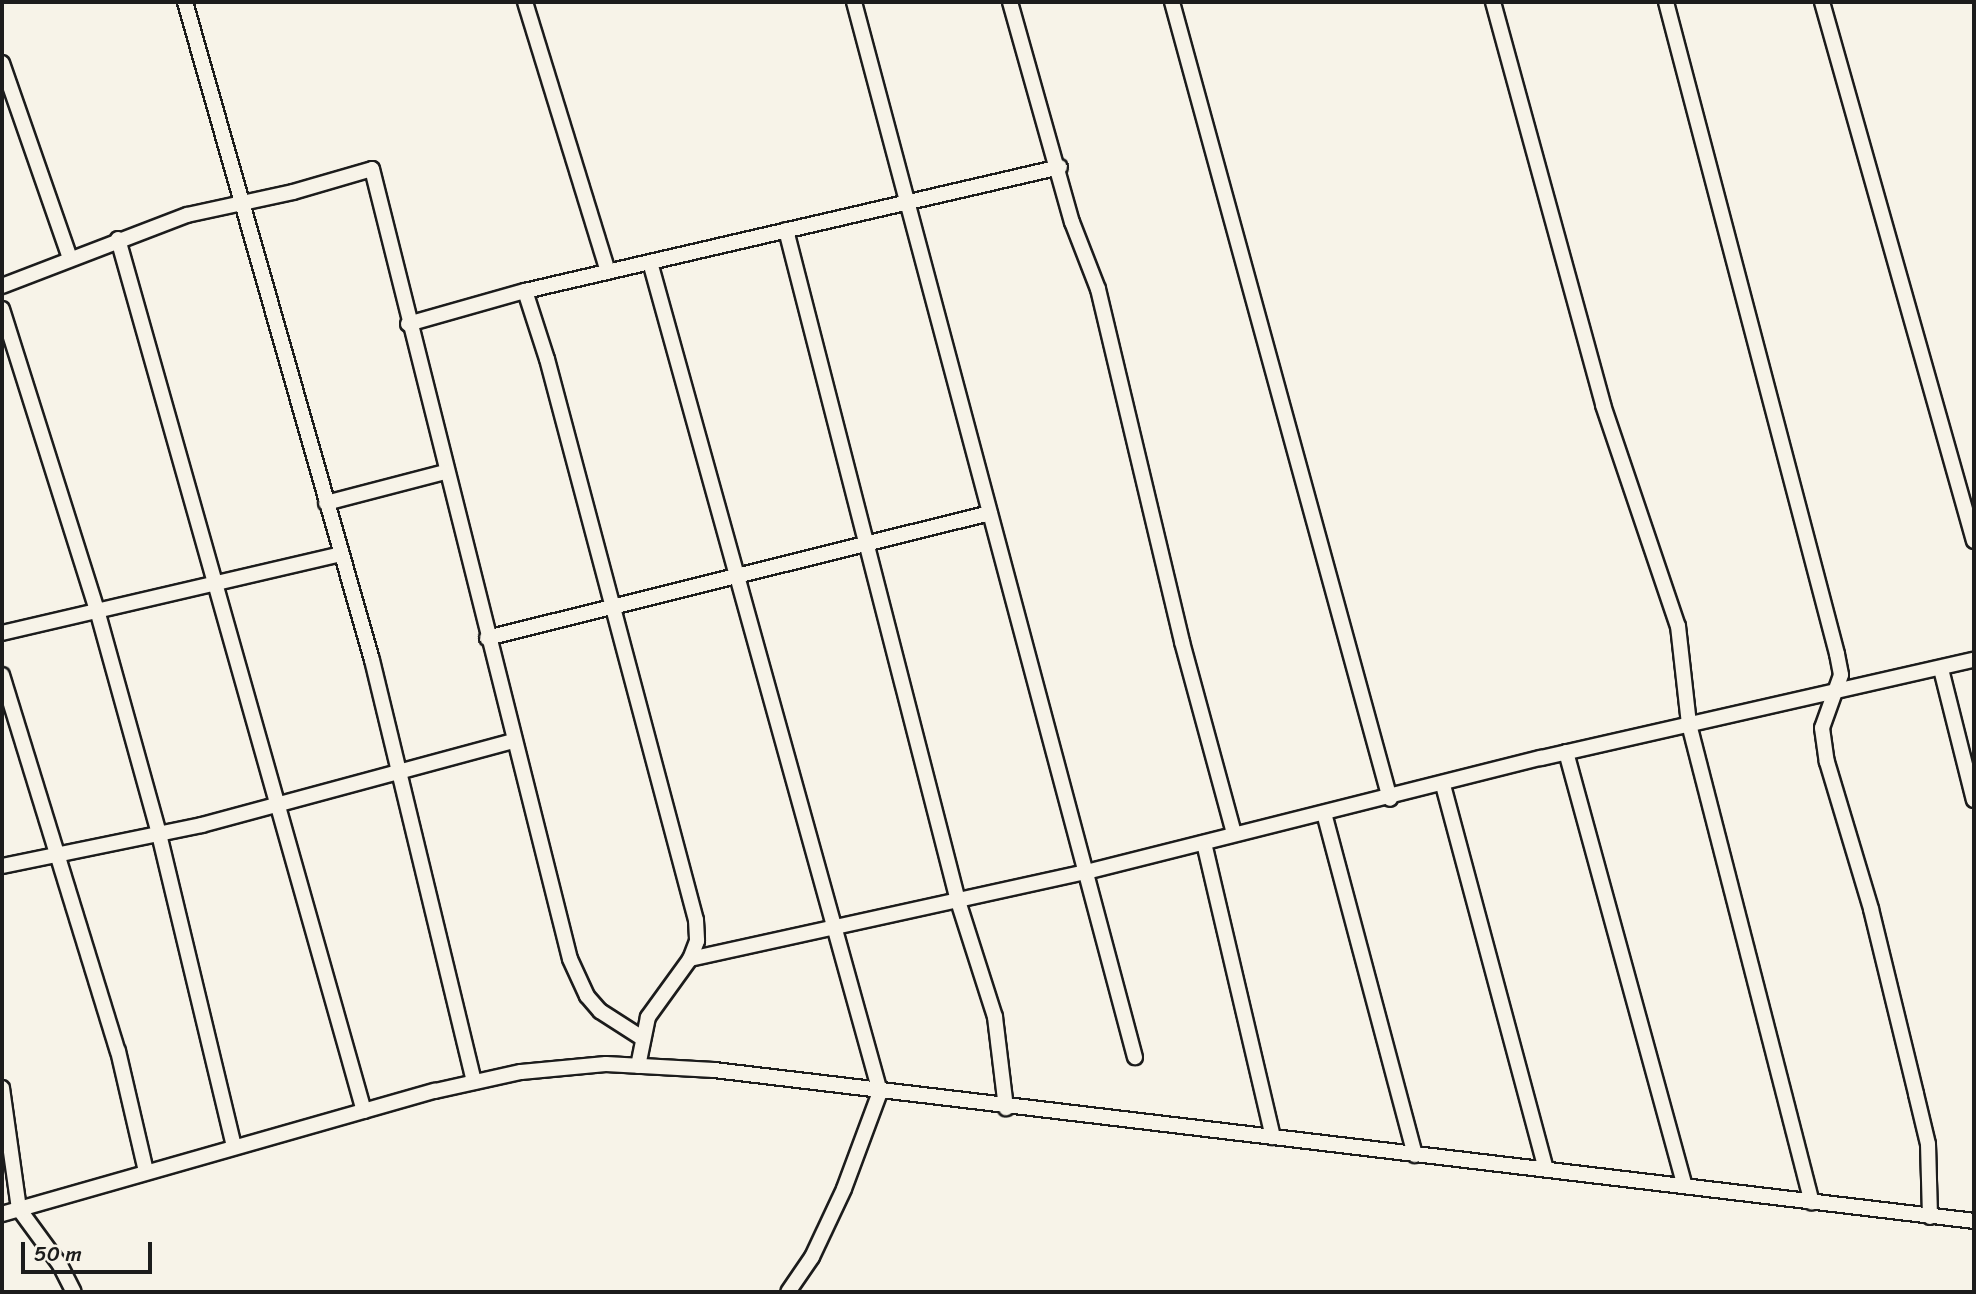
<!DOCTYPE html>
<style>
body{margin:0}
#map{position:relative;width:1976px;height:1294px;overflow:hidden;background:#f7f3e8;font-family:Sriracha,sans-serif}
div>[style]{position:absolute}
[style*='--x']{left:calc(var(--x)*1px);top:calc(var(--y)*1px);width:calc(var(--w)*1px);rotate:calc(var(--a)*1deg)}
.roads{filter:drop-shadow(2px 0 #1c1c1c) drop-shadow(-2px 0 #1c1c1c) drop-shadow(0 2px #1c1c1c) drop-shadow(0 -2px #1c1c1c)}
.minor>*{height:14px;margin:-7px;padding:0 7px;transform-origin:7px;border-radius:7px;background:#f7f3e8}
span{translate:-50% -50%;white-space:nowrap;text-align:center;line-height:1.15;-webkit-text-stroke:6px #f7f3e8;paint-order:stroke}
.frame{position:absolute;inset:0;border:4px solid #1c1c1c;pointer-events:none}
.scale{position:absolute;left:21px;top:1242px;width:131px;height:32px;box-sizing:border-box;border:4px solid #1c1c1c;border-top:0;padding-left:9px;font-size:21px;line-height:24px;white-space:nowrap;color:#1c1c1c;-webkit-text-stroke:5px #f7f3e8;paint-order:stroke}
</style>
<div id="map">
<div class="roads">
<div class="minor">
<i style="--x:185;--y:2;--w:684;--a:74.14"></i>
<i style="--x:372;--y:660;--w:434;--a:76.4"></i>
<i style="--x:525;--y:2;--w:282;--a:72.9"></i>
<i style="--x:854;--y:2;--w:1092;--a:75.09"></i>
<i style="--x:1010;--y:2;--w:229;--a:74.3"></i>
<i style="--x:1072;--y:222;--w:72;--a:68.8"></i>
<i style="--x:1098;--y:289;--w:363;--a:76.6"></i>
<i style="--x:1182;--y:642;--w:199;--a:74.8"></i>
<i style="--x:1172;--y:2;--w:826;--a:74.7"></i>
<i style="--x:1493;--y:2;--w:418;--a:74.7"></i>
<i style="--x:1603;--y:405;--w:233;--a:71.3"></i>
<i style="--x:1678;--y:626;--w:99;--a:83.6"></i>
<i style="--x:1689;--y:724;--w:494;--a:75.6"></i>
<i style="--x:1666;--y:2;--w:674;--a:75.3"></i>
<i style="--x:1837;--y:654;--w:21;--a:79"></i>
<i style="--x:1841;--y:675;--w:56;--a:109.7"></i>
<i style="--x:1822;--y:728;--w:34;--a:82"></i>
<i style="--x:1827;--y:762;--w:153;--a:73.3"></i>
<i style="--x:1871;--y:909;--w:190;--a:76.3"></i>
<i style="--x:1916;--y:1094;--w:51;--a:76.5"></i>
<i style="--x:1928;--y:1144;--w:73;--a:88.4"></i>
<i style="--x:1822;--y:2;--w:560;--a:74.25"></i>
<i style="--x:2;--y:63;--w:207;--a:70.8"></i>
<i style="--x:786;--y:230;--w:693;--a:75.62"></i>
<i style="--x:958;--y:901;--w:122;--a:72.3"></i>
<i style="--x:995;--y:1017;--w:92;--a:83.1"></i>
<i style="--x:118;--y:239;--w:906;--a:74.25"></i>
<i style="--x:650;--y:262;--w:861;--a:74.51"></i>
<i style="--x:880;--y:1092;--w:103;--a:110.4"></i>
<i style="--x:844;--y:1189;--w:75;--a:115.2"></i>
<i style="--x:812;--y:1257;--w:42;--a:124.4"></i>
<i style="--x:2;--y:286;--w:198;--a:-21"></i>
<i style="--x:187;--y:215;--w:108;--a:-12.2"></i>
<i style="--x:293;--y:192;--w:82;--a:-16.2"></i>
<i style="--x:372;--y:169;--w:814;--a:75.93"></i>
<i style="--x:570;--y:959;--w:41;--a:65.3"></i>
<i style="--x:587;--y:996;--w:20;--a:49"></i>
<i style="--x:600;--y:1011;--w:50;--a:32.7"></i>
<i style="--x:525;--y:291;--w:71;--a:72.1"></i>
<i style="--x:547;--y:359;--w:580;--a:75.13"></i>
<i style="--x:696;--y:920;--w:21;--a:87"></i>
<i style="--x:697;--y:941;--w:19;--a:111"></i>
<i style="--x:690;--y:959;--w:72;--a:125.9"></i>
<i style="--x:648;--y:1017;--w:50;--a:101.5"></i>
<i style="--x:2;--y:309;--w:316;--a:72.5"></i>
<i style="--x:97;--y:610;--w:232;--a:74.5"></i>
<i style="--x:159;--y:834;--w:321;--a:76.5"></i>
<i style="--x:408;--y:324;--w:122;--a:-15.8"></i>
<i style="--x:525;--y:291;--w:549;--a:-13.05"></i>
<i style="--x:326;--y:503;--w:123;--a:-14.6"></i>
<i style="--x:2;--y:633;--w:348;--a:-13.1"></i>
<i style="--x:487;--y:638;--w:518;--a:-13.96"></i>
<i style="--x:1941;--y:669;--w:135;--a:75.9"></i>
<i style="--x:2;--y:675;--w:393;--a:72.9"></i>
<i style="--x:118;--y:1051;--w:123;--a:76.9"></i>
<i style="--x:1566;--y:752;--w:447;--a:74.7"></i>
<i style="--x:1443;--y:785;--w:398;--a:75"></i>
<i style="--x:1324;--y:813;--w:354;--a:75.1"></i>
<i style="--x:1204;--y:843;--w:302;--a:76.8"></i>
<i style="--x:2;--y:866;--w:204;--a:-11.6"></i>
<i style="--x:202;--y:825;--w:323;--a:-15.1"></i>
<i style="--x:690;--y:959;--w:405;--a:-12.4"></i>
<i style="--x:1086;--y:872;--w:469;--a:-14.1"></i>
<i style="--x:1541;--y:758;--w:444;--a:-12.8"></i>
<i style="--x:2;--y:1088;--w:122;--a:82"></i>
<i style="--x:19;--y:1209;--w:69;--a:53.8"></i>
<i style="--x:60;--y:1265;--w:30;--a:63"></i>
<i style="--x:2;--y:1214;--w:450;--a:-15.9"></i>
<i style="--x:435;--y:1091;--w:88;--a:-12.5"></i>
<i style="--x:521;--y:1072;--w:85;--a:-5.4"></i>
<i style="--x:606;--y:1064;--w:108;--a:3.2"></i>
<i style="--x:714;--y:1070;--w:1269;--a:6.83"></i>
</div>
</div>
<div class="frame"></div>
<div class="scale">50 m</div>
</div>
